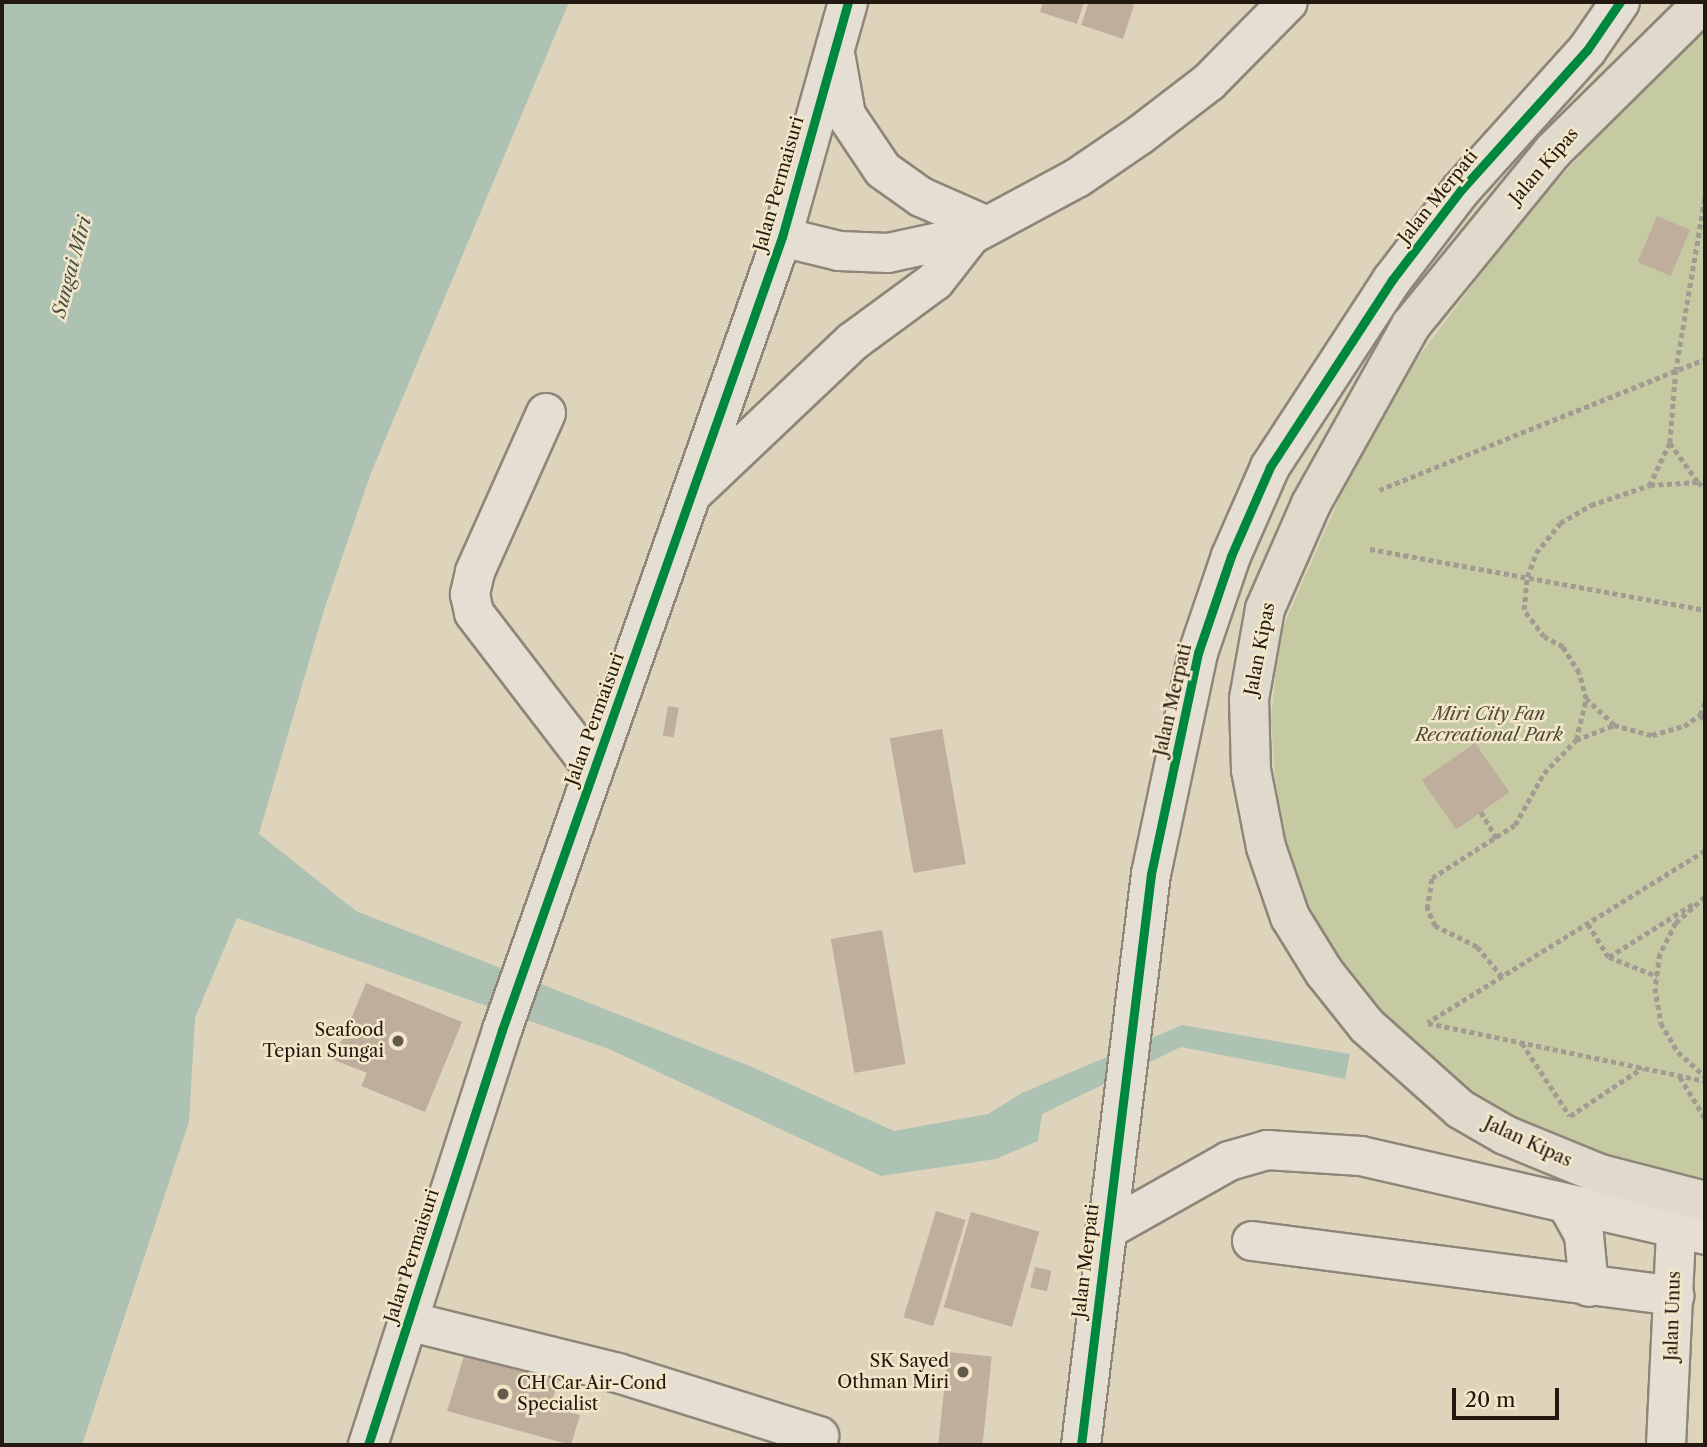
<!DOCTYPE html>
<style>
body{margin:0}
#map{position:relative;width:1707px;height:1447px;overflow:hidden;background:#ded4bc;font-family:"Libre Caslon Text",serif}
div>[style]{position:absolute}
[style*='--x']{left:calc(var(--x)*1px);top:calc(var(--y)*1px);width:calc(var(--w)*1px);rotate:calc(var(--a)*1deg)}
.green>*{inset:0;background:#c6caa3}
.water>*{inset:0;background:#aec2b4}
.building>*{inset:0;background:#c0ae9c;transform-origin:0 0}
.path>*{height:4.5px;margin-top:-2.25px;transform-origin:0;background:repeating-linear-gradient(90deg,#a19c92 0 5px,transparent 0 8.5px)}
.roads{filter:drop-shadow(2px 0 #8e8678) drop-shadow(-2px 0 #8e8678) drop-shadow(0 2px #8e8678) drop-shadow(0 -2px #8e8678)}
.minor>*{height:38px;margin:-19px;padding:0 19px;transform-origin:19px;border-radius:19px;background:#e5dfd3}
.major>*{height:38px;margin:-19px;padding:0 19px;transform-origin:19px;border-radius:19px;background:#e0dacc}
.cycleway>*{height:9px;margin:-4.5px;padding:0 4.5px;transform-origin:4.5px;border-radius:4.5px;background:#00873e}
.dots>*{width:19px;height:19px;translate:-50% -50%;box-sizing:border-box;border:4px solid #f3e7ca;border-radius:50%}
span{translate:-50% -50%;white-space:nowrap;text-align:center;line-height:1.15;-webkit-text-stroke:5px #f3e7ca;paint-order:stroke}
.street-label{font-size:18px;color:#231910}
.park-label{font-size:18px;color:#4e4b36;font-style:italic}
.poi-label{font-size:18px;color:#231910}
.right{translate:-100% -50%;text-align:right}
.left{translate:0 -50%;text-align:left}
.water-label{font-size:19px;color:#4c5148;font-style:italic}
.frame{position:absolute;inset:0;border:4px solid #231910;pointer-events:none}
.scale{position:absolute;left:1452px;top:1388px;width:107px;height:32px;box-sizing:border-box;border:4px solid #231910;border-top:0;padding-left:9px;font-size:21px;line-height:24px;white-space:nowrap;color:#231910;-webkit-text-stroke:5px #f3e7ca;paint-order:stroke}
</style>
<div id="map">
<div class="green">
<i style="clip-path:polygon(1705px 31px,1705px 1184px,1640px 1167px,1514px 1119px,1475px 1093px,1361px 992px,1335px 962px,1292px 884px,1278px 812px,1271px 721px,1279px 636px,1361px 449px,1393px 391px,1520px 222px,1641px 88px)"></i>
</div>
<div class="water">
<i style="clip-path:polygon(2px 2px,569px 2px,371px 473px,324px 610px,259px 834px,356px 911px,752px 1067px,894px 1131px,988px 1114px,1022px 1093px,1182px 1025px,1350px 1054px,1345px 1079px,1181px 1047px,1042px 1114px,1038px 1141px,996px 1159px,881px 1176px,609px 1049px,237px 918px,195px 1018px,189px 1122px,82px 1445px,2px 1445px)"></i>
</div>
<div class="building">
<i style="clip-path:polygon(1043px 2px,1084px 2px,1077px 24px,1040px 12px)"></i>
<i style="clip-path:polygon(1089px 2px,1135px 2px,1123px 39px,1081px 25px)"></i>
<i style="left:1657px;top:216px;width:36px;height:50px;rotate:23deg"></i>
<i style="left:668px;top:706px;width:11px;height:30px;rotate:10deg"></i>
<i style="left:942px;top:729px;width:137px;height:53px;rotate:80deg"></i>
<i style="left:1475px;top:743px;width:60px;height:65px;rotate:55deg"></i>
<i style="left:882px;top:930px;width:136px;height:52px;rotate:80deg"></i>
<i style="clip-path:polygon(366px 983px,462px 1022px,425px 1112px,361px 1086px,367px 1073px,334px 1060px)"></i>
<i style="left:936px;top:1211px;width:31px;height:111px;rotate:17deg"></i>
<i style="left:971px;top:1212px;width:71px;height:99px;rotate:16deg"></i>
<i style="left:1035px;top:1267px;width:17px;height:21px;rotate:13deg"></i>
<i style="left:948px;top:1352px;width:44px;height:94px;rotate:6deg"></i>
<i style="clip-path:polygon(465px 1353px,558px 1381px,550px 1407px,580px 1415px,571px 1445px,447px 1411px)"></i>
</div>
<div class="path">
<i style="--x:1705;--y:199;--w:173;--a:99.6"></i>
<i style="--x:1676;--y:370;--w:73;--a:94.7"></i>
<i style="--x:1670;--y:443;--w:47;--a:115.5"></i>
<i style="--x:1650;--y:485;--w:48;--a:-3.6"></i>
<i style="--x:1698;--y:482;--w:9;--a:41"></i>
<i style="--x:1705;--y:199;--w:41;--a:-90"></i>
<i style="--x:1670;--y:443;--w:48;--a:54.3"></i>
<i style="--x:1379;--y:490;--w:351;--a:-21.9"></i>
<i style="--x:1370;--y:549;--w:341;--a:10.3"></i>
<i style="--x:1700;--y:715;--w:8;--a:50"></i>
<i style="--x:1614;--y:725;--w:38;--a:-137"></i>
<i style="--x:1586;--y:699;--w:27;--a:-105"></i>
<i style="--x:1579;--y:673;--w:31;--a:-122"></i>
<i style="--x:1563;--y:647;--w:21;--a:-152"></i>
<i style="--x:1544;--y:637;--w:34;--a:-127"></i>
<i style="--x:1524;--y:610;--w:33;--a:-85"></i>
<i style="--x:1527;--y:577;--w:26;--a:-69"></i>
<i style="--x:1536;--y:553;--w:38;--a:-51"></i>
<i style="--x:1560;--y:523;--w:36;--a:-30"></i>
<i style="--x:1591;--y:505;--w:62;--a:-18.7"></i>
<i style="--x:1576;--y:740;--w:42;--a:-76.3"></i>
<i style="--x:1481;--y:812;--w:31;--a:59"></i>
<i style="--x:1705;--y:851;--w:326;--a:148.2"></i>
<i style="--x:1428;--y:1023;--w:283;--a:11.8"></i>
<i style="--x:1705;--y:897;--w:39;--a:138"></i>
<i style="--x:1676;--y:923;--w:35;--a:117"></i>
<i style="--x:1660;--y:954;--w:34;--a:98"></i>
<i style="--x:1655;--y:988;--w:36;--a:80"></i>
<i style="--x:1661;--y:1023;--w:34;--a:60"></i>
<i style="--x:1678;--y:1052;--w:36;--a:42"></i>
<i style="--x:1588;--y:924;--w:39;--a:58"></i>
<i style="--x:1609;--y:957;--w:99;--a:-32.2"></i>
<i style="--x:1609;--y:957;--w:52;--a:21.6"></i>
<i style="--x:1502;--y:977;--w:39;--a:-130"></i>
<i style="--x:1477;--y:947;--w:47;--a:-153.4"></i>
<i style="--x:1435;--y:926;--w:19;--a:-115"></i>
<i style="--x:1427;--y:909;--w:31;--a:-81"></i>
<i style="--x:1432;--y:878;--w:98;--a:-32.6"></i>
<i style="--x:1515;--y:825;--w:60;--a:-60.9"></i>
<i style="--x:1544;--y:773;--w:46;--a:-45.9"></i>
<i style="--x:1576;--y:740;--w:41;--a:-21.5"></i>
<i style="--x:1614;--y:725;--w:39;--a:15"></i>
<i style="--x:1652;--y:735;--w:33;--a:-16"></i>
<i style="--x:1684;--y:726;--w:19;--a:-35"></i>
<i style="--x:1700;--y:715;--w:14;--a:-69"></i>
<i style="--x:1522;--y:1043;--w:87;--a:56.7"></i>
<i style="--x:1570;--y:1116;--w:87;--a:-33.7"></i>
<i style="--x:1680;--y:1077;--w:48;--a:58.6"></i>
</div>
<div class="roads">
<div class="minor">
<i style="--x:836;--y:59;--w:57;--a:79.9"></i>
<i style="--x:846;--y:115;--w:66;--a:56.1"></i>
<i style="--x:883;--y:170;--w:47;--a:35.4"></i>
<i style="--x:921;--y:197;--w:72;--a:23.7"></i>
<i style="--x:782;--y:237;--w:59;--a:13.8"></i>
<i style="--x:839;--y:251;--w:49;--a:2.3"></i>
<i style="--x:888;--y:253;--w:85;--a:-12.2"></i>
<i style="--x:971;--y:235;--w:120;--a:-28.3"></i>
<i style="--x:1077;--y:178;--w:76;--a:-34.3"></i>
<i style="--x:1140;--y:135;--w:87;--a:-37.5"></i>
<i style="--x:1209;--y:82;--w:112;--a:-45.4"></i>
<i style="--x:546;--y:413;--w:174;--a:114.1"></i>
<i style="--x:475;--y:572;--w:23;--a:103"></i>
<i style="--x:470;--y:594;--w:19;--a:78"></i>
<i style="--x:474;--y:613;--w:195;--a:52.5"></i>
<i style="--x:694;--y:492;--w:218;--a:-43.5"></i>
<i style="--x:852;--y:342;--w:103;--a:-36.3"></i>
<i style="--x:935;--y:281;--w:58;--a:-52"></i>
<i style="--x:1568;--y:1206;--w:33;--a:61"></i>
<i style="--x:1584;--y:1235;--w:52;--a:84.5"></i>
<i style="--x:1105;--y:1231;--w:142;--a:-29.4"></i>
<i style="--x:1229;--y:1161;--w:40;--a:-16"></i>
<i style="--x:1267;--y:1150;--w:94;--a:3.7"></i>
<i style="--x:1361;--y:1156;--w:353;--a:12.9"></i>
<i style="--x:1252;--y:1241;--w:426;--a:7.4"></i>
<i style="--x:408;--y:1321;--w:216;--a:13.9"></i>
<i style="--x:618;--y:1373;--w:211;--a:17.4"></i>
<i style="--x:368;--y:1445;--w:436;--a:-72.1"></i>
<i style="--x:502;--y:1030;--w:841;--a:-70.55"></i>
<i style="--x:782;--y:237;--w:244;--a:-74.3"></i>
<i style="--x:1081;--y:1445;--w:575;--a:-83.01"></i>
<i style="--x:1151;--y:874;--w:226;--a:-78"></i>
<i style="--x:1198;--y:653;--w:102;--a:-71.2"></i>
<i style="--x:1231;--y:556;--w:97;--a:-66.3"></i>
<i style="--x:1270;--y:467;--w:223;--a:-56.9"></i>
<i style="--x:1392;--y:280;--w:112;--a:-52.6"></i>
<i style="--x:1460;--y:191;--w:190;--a:-48"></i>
<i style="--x:1587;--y:50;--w:58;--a:-55.5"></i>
<i style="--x:1666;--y:1445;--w:216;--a:-87.3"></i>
</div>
<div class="major">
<i style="--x:1704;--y:2;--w:212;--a:135.4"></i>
<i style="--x:1553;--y:151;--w:225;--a:129.2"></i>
<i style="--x:1411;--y:325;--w:205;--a:119.2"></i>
<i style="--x:1311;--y:504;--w:115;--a:113.7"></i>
<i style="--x:1265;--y:609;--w:91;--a:100.1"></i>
<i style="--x:1249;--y:699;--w:71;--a:88.4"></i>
<i style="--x:1251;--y:770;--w:78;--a:79"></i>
<i style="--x:1266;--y:847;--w:74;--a:71.1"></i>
<i style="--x:1290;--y:917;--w:65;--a:58.3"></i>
<i style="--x:1324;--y:972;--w:69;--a:51.5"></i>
<i style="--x:1367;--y:1026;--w:125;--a:41.7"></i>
<i style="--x:1460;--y:1109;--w:52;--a:30"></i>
<i style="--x:1505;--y:1135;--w:103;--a:22.3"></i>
<i style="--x:1600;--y:1174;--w:108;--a:14.4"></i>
</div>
</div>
<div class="cycleway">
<i style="--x:368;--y:1445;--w:436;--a:-72.1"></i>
<i style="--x:502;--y:1030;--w:841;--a:-70.55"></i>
<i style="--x:782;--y:237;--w:244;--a:-74.3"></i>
<i style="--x:1081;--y:1445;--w:575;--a:-83.01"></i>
<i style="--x:1151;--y:874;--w:226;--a:-78"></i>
<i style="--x:1198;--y:653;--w:102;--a:-71.2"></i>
<i style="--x:1231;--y:556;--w:97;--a:-66.3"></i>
<i style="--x:1270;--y:467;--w:223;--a:-56.9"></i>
<i style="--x:1392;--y:280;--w:112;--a:-52.6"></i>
<i style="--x:1460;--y:191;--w:190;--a:-48"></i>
<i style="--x:1587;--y:50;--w:58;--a:-55.5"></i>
</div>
<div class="dots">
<i style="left:398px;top:1041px;background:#645a4c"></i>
<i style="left:963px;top:1372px;background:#645a4c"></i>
<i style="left:503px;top:1394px;background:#645a4c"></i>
</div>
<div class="street-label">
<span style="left:1544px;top:166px;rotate:-49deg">Jalan Kipas</span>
<span style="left:779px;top:184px;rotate:-74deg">Jalan Permaisuri</span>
<span style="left:1438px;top:197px;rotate:-51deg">Jalan Merpati</span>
<span style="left:1260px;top:649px;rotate:-79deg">Jalan Kipas</span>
<span style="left:1173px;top:700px;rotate:-77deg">Jalan Merpati</span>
<span style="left:595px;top:719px;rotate:-70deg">Jalan Permaisuri</span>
<span style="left:1528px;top:1142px;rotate:25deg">Jalan Kipas</span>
<span style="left:412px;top:1256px;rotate:-72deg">Jalan Permaisuri</span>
<span style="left:1086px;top:1261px;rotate:-83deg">Jalan Merpati</span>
<span style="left:1673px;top:1316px;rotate:-88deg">Jalan Unus</span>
</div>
<div class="park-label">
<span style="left:1489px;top:725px">Miri City Fan<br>Recreational Park</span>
</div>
<div class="poi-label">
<span class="right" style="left:384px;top:1041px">Seafood<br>Tepian Sungai</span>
<span class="right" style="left:949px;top:1372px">SK Sayed<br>Othman Miri</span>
<span class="left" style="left:517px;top:1394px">CH Car Air-Cond<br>Specialist</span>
</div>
<div class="water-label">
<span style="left:72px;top:267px;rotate:-75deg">Sungai Miri</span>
</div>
<div class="frame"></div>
<div class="scale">20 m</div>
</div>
